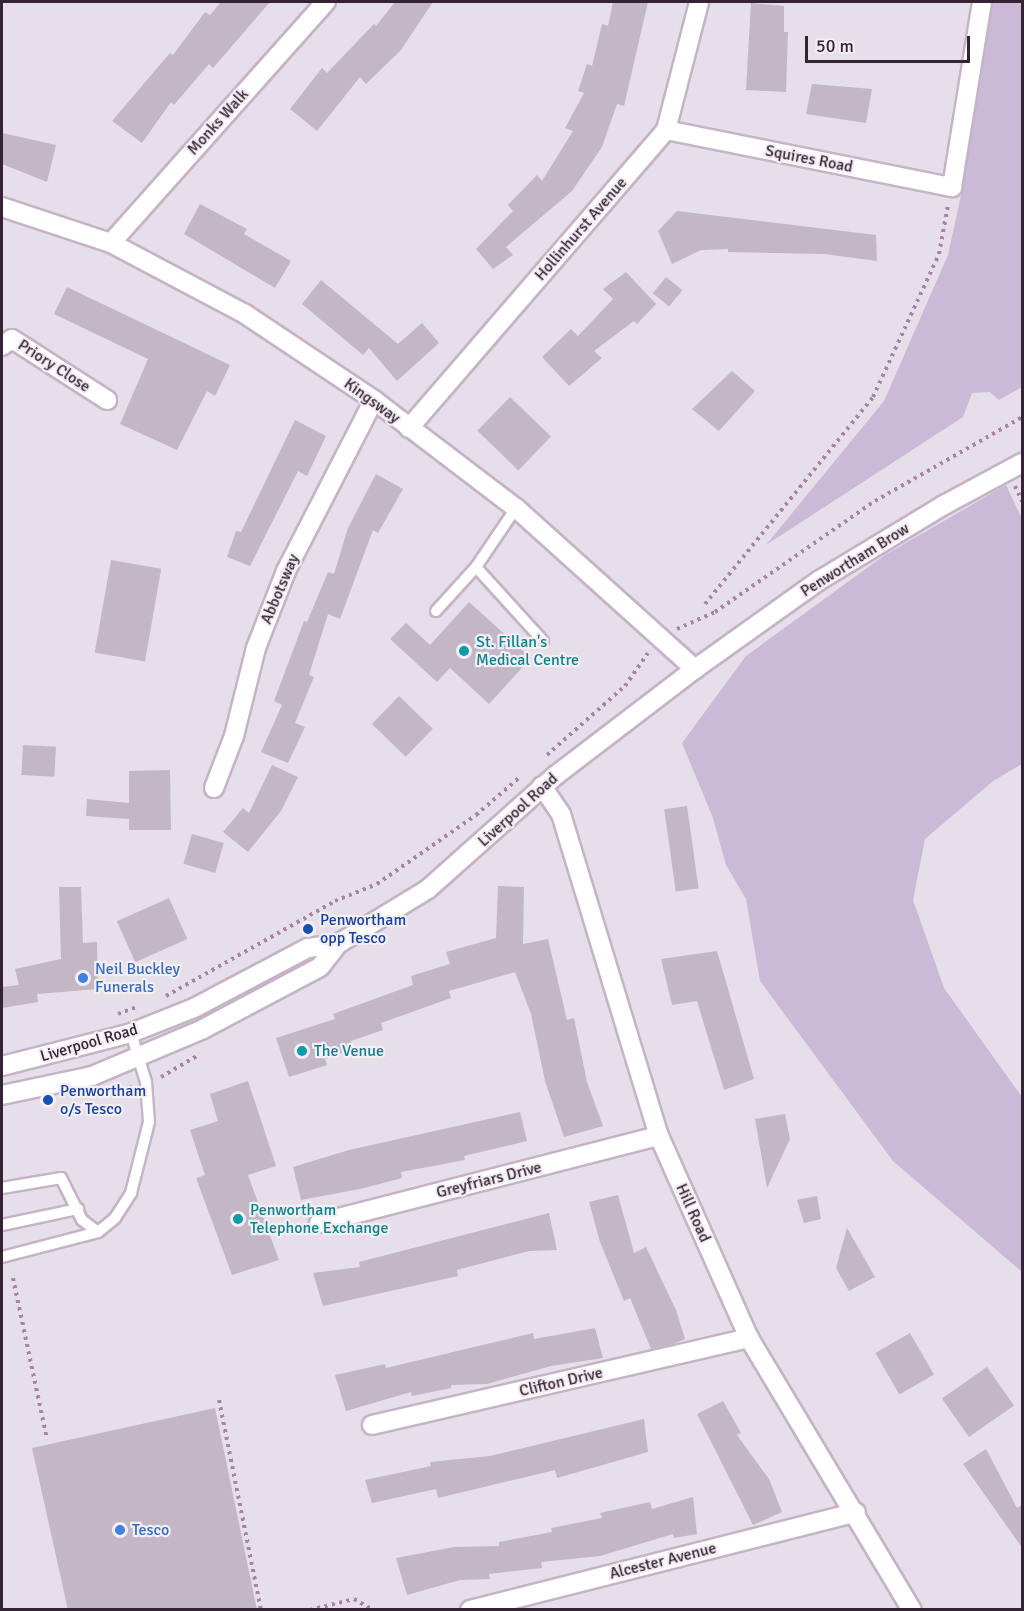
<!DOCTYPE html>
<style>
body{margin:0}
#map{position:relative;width:1024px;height:1611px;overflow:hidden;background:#e6dee8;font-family:Signika,sans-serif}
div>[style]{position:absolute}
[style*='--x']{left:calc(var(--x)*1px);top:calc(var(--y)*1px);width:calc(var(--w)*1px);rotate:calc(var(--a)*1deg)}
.green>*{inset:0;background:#cab9d7}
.building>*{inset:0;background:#c3b7c5;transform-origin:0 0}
.path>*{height:4px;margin-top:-2px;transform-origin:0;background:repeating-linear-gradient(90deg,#a882a8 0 3px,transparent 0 7.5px)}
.roads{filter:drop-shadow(2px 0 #c5b3c6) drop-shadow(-2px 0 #c5b3c6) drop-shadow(0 2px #c5b3c6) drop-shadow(0 -2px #c5b3c6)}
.lane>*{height:10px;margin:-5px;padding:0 5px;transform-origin:5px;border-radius:5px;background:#fff}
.street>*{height:18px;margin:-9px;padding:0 9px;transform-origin:9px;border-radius:9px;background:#fff}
.secondary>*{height:18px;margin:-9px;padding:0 9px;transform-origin:9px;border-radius:9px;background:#fff}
.dots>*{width:16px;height:16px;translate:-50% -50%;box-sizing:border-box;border:3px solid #f4eef5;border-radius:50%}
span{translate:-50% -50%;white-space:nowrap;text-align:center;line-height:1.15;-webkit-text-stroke:4.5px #f4eef5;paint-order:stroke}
.street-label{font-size:16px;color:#352234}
.culture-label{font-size:16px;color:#0d838f}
.left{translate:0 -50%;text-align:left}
.transit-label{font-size:16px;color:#164399}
.shop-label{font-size:16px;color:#366cbe}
.frame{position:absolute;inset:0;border:3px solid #352234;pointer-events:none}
.scale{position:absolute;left:805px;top:36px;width:165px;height:27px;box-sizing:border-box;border:3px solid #352234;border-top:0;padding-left:8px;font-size:18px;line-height:21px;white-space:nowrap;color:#352234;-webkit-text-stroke:4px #f4eef5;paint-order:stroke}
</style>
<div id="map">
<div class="green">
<i style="clip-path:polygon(988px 2px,1022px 2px,1022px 387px,999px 400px,990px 392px,972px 393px,963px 417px,766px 545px,884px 401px,948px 255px,960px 200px)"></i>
<i style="clip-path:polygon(1006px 485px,1022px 519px,1022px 764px,993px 781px,925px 839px,913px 900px,944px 988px,1022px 1097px,1022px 1272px,893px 1161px,760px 981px,746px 899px,726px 865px,713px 818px,682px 743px,746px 656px,885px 555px)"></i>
</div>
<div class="building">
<i style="clip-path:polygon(221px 2px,270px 2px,213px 68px,209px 64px,174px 105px,171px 102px,142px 143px,112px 121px,170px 53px,173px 55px,205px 12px,210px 15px)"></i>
<i style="clip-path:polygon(395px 2px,433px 2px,401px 50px,366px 84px,360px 77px,317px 131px,290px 109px,322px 68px,327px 73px,374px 24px,376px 26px)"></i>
<i style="clip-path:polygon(613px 2px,648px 2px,624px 106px,617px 104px,602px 147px,572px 191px,506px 247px,513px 255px,493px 269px,476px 249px,513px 211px,508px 205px,537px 175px,542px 181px,573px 131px,565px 128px,584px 93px,578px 91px,587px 64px,592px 66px,602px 24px,608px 26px)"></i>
<i style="clip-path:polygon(751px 3px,784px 6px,784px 32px,788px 32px,786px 92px,746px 90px)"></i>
<i style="clip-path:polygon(812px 84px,872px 89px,866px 123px,806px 114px)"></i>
<i style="clip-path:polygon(2px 133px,56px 145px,47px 182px,2px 164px)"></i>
<i style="clip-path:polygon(200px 204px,247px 229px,244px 234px,291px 261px,275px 288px,184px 234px)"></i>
<i style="clip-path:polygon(677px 211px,876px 235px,877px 261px,824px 254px,728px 252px,728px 249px,701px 250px,672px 264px,658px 231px)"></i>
<i style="clip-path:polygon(626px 272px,656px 304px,637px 324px,634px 321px,594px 351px,602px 358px,569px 386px,542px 357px,571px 329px,578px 336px,613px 299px,603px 289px)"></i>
<i style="left:666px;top:277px;width:21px;height:21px;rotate:39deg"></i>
<i style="clip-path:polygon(321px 280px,398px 344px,422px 323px,439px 343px,397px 381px,369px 348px,363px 355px,302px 304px)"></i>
<i style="clip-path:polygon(67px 287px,230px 365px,215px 396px,207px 391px,177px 450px,120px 424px,148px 359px,54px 314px)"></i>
<i style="clip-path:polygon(732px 371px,755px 391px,719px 431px,692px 409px)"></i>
<i style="left:510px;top:397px;width:57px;height:47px;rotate:44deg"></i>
<i style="clip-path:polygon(295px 420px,326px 436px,307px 476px,298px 471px,250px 566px,227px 557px,236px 531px,241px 532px)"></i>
<i style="clip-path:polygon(376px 474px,403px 489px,378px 533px,373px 530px,340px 619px,328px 614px,309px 675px,314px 677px,295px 723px,305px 727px,288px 763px,261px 752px,282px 705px,274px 701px,304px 621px,307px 622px,328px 572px,334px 574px,348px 528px)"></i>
<i style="left:111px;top:560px;width:51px;height:94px;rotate:10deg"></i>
<i style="clip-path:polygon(469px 602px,531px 658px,489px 704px,450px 668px,437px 682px,390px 639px,406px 623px,430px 645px)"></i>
<i style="left:399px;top:696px;width:47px;height:39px;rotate:44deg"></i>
<i style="left:23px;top:745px;width:33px;height:30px;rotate:3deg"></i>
<i style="clip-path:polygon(272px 765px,298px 777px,281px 811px,248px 852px,223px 832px,243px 808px,249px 813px)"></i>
<i style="clip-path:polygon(170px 770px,171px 830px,129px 830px,129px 819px,86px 816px,87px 799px,129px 803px,129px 771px)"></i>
<i style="left:687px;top:806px;width:83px;height:23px;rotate:82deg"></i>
<i style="left:192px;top:834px;width:33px;height:31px;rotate:16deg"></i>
<i style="clip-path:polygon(498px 886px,524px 887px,523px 944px,548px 939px,567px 1020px,574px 1018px,587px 1082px,603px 1126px,564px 1137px,545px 1081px,531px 1014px,515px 972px,449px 991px,451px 998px,381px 1023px,383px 1030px,351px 1041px,353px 1049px,325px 1059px,327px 1065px,289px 1077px,276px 1038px,335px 1019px,333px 1014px,413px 985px,411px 976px,450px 964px,446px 952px,496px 938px)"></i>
<i style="clip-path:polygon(59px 887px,81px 887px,83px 943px,97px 942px,98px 989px,37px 994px,38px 1002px,2px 1008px,2px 987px,19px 985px,15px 969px,61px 959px)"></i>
<i style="left:169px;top:898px;width:45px;height:57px;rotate:66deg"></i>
<i style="clip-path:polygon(717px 951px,754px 1079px,724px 1090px,697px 1001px,672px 1005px,661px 959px)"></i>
<i style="clip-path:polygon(248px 1081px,276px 1166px,248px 1175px,279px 1260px,232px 1275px,196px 1178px,205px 1175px,190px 1130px,218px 1121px,210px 1094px)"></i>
<i style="clip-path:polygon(520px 1112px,527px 1141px,464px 1156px,465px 1160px,401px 1172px,402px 1178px,360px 1189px,301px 1200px,293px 1167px,349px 1150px)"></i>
<i style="clip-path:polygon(785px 1114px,790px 1139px,767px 1188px,755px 1119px)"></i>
<i style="clip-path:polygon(618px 1195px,634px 1253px,646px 1247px,676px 1310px,685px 1339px,673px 1344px,651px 1349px,630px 1298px,624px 1301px,600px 1242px,589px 1202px)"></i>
<i style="clip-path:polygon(817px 1196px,821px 1219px,804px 1223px,797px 1200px)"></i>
<i style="clip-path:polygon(549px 1213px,557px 1250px,529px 1251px,457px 1270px,458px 1276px,323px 1306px,313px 1273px,360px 1267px,359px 1262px)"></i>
<i style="clip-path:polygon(847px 1228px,875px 1277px,849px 1291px,836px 1268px)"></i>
<i style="clip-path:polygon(595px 1328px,603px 1358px,551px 1366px,487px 1384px,451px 1385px,451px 1388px,412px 1396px,411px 1392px,346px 1411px,335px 1375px,385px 1364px,386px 1368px,533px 1333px,534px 1339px)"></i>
<i style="left:910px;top:1333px;width:48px;height:40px;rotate:60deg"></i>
<i style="left:987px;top:1367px;width:47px;height:55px;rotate:55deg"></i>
<i style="clip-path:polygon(723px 1401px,741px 1433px,737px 1435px,769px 1479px,782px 1512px,753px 1525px,697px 1414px)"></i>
<i style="clip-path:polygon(215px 1408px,257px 1610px,68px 1610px,32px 1448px)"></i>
<i style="clip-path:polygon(644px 1419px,648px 1452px,557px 1478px,555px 1470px,438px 1498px,436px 1489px,372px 1503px,365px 1480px,431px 1466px,430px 1462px,490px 1456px)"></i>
<i style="clip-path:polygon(986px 1449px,1017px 1508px,1023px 1504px,1023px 1549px,963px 1464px)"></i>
<i style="clip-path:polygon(693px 1497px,697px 1534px,674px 1538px,673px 1534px,600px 1556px,541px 1562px,542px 1568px,489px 1574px,490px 1579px,460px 1580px,407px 1595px,396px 1558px,454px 1547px,499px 1546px,499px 1542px,552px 1532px,551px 1528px,602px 1518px,600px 1513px,650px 1502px,652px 1509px)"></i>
</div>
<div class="path">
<i style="--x:1015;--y:486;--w:17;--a:65"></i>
<i style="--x:705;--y:604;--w:267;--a:-50.9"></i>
<i style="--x:873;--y:397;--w:157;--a:-65.2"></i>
<i style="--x:939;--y:254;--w:50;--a:-79.6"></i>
<i style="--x:677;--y:629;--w:42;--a:-24.1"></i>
<i style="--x:715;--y:612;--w:195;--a:-34.8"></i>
<i style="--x:875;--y:501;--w:169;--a:-29.7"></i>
<i style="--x:547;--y:755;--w:104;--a:-41.5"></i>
<i style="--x:625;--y:686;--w:40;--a:-55.1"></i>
<i style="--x:166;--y:996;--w:194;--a:-29.3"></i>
<i style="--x:335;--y:901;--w:45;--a:-22"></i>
<i style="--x:377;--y:884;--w:121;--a:-34.9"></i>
<i style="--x:476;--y:815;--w:58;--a:-40.8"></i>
<i style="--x:118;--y:1014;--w:22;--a:-21"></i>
<i style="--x:161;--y:1077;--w:45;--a:-30.5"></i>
<i style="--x:107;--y:1092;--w:25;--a:-11"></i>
<i style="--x:13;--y:1278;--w:165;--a:78.1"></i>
<i style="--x:219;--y:1400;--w:214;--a:78.7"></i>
<i style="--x:310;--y:1610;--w:45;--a:-14"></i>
<i style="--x:354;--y:1599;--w:22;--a:30"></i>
</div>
<div class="roads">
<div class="lane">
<i style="--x:516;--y:508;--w:71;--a:124.1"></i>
<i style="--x:476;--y:567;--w:100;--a:47.8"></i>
<i style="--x:436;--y:611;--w:59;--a:-47.7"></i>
<i style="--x:2;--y:1188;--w:60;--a:-9.6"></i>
<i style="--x:61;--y:1178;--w:47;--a:63.4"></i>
<i style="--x:82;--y:1220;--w:20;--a:37"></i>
<i style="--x:2;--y:1225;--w:78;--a:-11.9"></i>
<i style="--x:2;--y:1257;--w:99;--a:-14.6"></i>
<i style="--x:98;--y:1232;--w:22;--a:-39"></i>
<i style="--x:115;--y:1218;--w:30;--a:-57"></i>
<i style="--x:131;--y:1193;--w:73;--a:-75.8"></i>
<i style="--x:149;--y:1122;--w:40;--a:-94.3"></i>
<i style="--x:146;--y:1082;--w:51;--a:-107"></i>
</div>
<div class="street">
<i style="--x:666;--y:130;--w:292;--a:11.3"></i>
<i style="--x:952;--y:187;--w:187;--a:-80.8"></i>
<i style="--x:2;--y:207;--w:115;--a:18.3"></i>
<i style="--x:111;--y:243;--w:152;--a:27.9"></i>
<i style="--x:245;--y:314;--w:155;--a:33.7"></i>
<i style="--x:374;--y:400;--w:178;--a:37.3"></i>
<i style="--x:516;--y:508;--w:241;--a:42"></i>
<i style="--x:111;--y:243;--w:323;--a:-48.3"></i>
<i style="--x:2;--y:346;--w:12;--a:-35"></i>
<i style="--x:12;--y:339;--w:113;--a:32.7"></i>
<i style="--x:409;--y:428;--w:394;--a:-49.2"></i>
<i style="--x:666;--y:130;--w:132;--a:-75.5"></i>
<i style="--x:542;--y:786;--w:34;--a:56"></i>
<i style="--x:561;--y:814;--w:337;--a:73.1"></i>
<i style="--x:659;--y:1136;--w:221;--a:66"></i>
<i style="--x:749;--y:1338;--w:317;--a:59.1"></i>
<i style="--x:214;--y:788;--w:56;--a:-69"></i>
<i style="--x:234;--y:736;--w:91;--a:-76"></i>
<i style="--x:256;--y:648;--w:83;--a:-68.7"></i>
<i style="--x:286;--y:571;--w:192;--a:-62.8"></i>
<i style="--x:319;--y:1223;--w:351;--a:-14.4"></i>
<i style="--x:372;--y:1425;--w:387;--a:-13"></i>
<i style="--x:470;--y:1610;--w:398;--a:-14.2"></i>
</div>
<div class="secondary">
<i style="--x:2;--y:1066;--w:133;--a:-14.3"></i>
<i style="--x:131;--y:1033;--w:68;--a:-21.6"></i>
<i style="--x:194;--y:1008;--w:129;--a:-27.8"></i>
<i style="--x:308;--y:948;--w:30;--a:-8"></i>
<i style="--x:2;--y:1095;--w:92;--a:-11.9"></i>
<i style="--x:92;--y:1076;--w:121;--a:-22.9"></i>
<i style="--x:203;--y:1029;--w:132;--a:-27.9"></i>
<i style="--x:320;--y:967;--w:29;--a:-52"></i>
<i style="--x:338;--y:944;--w:105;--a:-31.4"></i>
<i style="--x:428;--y:889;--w:170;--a:-41.7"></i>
<i style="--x:555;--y:776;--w:176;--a:-37.4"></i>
<i style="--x:695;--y:669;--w:153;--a:-35.5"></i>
<i style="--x:820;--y:580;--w:145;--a:-31.2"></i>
<i style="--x:944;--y:505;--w:89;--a:-28.3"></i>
</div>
</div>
<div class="dots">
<i style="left:464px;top:651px;background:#0f9aa8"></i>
<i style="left:308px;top:929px;background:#1a4fb4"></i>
<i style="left:83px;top:978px;background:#3f7fe0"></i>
<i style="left:302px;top:1051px;background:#0f9aa8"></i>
<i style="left:48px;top:1100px;background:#1a4fb4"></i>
<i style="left:238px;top:1219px;background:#0f9aa8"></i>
<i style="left:120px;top:1530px;background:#3f7fe0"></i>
</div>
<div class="street-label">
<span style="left:218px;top:122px;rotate:-48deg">Monks Walk</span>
<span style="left:809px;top:159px;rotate:11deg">Squires Road</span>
<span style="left:581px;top:229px;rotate:-49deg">Hollinhurst Avenue</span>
<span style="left:54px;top:366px;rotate:33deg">Priory Close</span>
<span style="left:372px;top:401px;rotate:36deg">Kingsway</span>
<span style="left:855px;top:560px;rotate:-32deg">Penwortham Brow</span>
<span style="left:280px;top:589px;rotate:-67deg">Abbotsway</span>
<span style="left:518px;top:810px;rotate:-42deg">Liverpool Road</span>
<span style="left:89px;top:1043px;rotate:-16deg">Liverpool Road</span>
<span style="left:489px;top:1180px;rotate:-14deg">Greyfriars Drive</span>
<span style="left:693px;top:1213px;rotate:66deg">Hill Road</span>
<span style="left:561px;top:1382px;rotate:-13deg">Clifton Drive</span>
<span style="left:663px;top:1561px;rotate:-14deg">Alcester Avenue</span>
</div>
<div class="culture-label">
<span class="left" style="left:476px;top:651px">St. Fillan's<br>Medical Centre</span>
<span class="left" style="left:314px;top:1051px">The Venue</span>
<span class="left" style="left:250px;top:1219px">Penwortham<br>Telephone Exchange</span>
</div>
<div class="transit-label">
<span class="left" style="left:320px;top:929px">Penwortham<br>opp Tesco</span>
<span class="left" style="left:60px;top:1100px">Penwortham<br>o/s Tesco</span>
</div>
<div class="shop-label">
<span class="left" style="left:95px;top:978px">Neil Buckley<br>Funerals</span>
<span class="left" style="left:132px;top:1530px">Tesco</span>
</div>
<div class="frame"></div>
<div class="scale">50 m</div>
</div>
